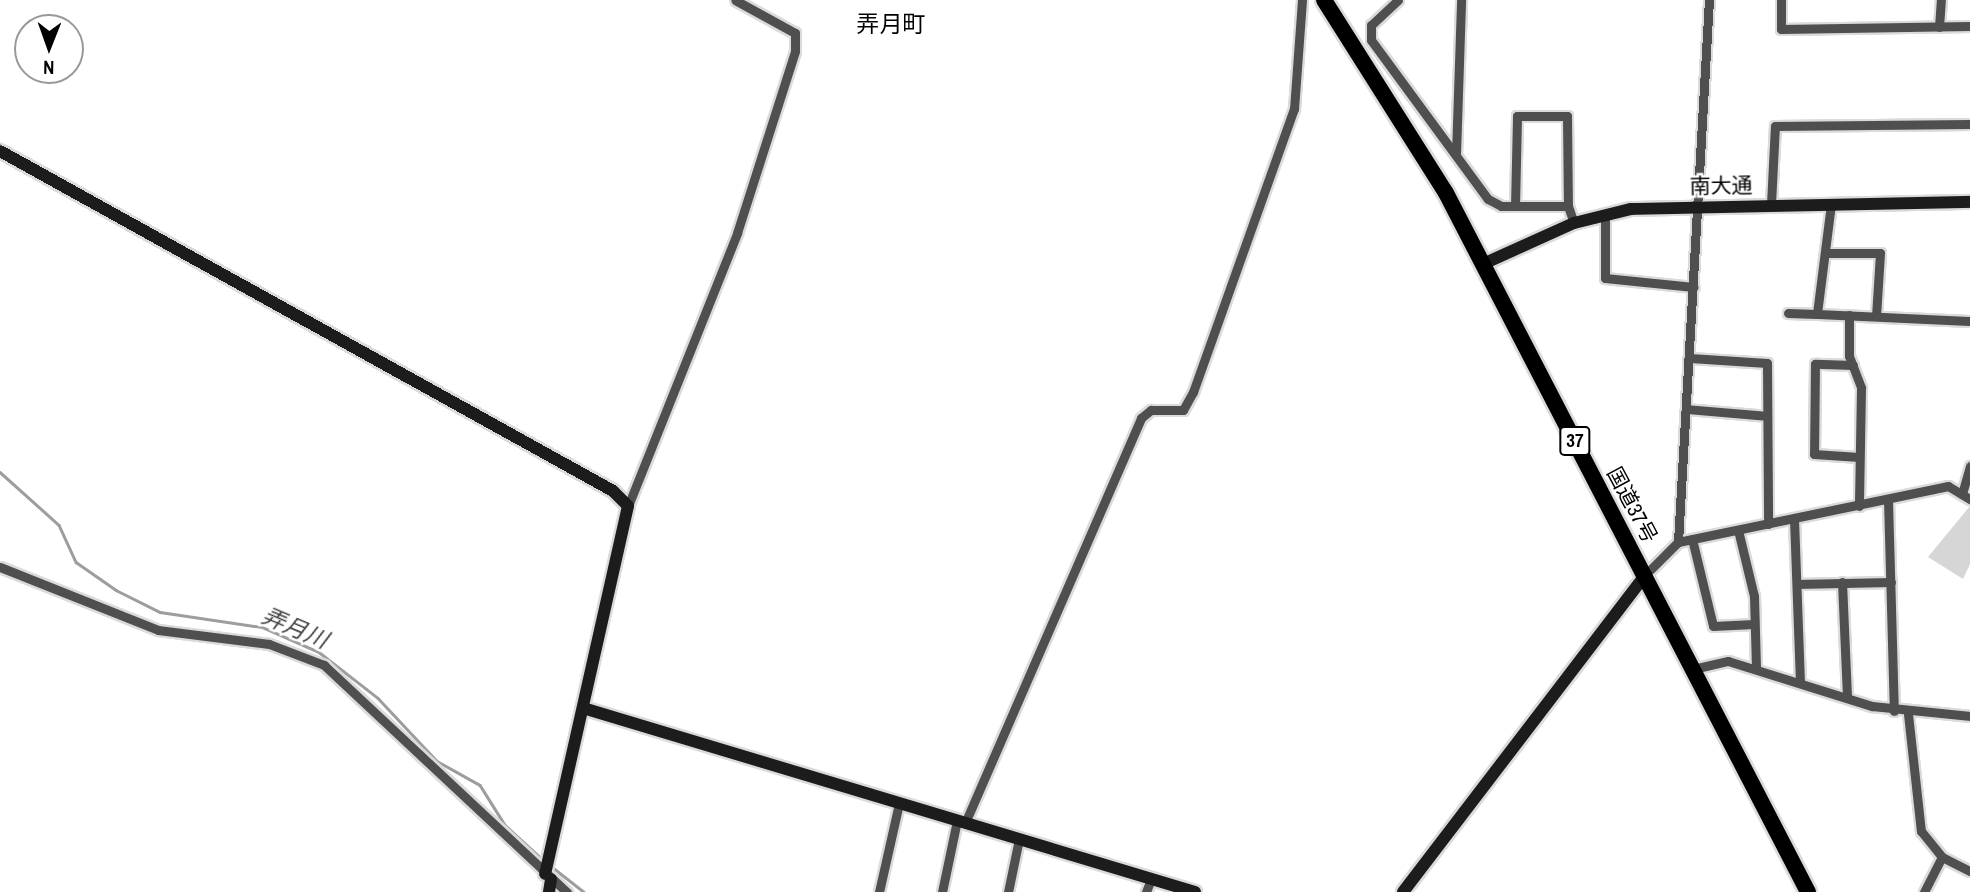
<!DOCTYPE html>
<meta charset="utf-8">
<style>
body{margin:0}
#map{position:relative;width:1970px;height:892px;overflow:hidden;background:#fff;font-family:"Archivo Narrow","Noto Sans JP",sans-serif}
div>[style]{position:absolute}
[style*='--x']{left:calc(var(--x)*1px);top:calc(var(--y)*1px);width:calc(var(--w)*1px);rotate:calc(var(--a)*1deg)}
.green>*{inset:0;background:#d6d6d6}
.stream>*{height:2.5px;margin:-1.25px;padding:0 1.25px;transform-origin:1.25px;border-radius:1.25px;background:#9d9d9d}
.roads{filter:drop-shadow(2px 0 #dbdbdb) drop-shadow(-2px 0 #dbdbdb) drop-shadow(0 2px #dbdbdb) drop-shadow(0 -2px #dbdbdb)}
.street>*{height:9px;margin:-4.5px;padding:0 4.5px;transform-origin:4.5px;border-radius:4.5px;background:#4f4f4f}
.secondary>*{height:12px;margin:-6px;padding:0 6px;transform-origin:6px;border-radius:6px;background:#1c1c1c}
.highway>*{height:16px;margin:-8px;padding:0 8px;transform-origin:8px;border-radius:8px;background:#000}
span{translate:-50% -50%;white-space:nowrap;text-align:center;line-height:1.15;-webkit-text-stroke:5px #fff;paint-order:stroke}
.shield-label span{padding:2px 5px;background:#fff;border:2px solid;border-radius:5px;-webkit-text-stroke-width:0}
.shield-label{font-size:19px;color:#000;font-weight:700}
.street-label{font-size:21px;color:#000}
.neighbourhood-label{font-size:23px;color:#000}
.water-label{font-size:23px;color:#3e3e3e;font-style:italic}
.north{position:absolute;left:14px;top:14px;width:70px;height:70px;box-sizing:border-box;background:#fff;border:2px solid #999;border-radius:50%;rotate:181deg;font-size:19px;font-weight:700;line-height:28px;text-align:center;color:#000}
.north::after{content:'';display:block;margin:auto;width:24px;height:32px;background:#000;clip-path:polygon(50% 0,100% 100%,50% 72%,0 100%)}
</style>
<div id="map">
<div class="green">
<i style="clip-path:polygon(1970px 506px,1970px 564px,1963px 579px,1928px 557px)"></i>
</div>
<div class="stream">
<i style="--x:0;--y:472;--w:79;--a:41.9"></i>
<i style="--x:59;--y:525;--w:41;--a:65.3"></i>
<i style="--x:76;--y:562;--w:49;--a:35"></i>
<i style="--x:116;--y:590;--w:49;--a:26.6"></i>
<i style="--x:160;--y:612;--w:103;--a:8.4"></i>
<i style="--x:262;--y:627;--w:62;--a:23.7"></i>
<i style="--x:319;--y:652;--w:75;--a:37.9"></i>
<i style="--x:378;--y:698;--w:86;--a:46.9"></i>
<i style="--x:437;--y:761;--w:49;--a:29.2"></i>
<i style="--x:480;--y:785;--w:47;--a:58"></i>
<i style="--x:505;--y:825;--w:52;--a:42.6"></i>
<i style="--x:551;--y:866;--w:42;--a:38.2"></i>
</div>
<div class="roads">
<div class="street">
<i style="--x:1398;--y:0;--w:37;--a:137"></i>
<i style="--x:1371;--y:25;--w:15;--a:90"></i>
<i style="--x:1371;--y:40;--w:197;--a:53.7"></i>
<i style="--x:1488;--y:199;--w:15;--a:28"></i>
<i style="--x:1501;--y:206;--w:67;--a:0"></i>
<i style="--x:1568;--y:206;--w:18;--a:71"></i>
<i style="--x:1781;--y:0;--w:29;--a:90"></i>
<i style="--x:1781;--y:29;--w:189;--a:-0.9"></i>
<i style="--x:1939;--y:27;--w:27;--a:-86"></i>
<i style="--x:1456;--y:154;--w:154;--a:-88.1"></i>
<i style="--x:1771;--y:204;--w:78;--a:-87.1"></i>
<i style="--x:1775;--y:126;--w:195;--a:-0.6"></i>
<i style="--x:1831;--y:204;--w:111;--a:97.3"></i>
<i style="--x:1817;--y:314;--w:153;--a:2.6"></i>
<i style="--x:1515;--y:206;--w:90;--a:-88.7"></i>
<i style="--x:1517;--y:116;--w:50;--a:0"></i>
<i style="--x:1567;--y:116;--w:90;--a:89.4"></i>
<i style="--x:1605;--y:215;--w:63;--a:90"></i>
<i style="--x:1605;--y:278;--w:89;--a:5.8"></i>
<i style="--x:1825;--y:253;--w:55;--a:0"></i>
<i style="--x:1880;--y:253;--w:63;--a:93.6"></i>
<i style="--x:1788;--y:313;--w:29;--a:2"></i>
<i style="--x:1849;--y:315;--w:41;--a:90"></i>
<i style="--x:1849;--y:356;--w:34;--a:69"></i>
<i style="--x:1861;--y:388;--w:118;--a:91"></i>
<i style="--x:1690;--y:358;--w:77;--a:3.7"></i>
<i style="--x:1767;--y:363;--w:161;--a:89.6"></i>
<i style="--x:1853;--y:365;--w:38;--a:-178"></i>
<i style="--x:1815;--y:364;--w:90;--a:90.6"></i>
<i style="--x:1814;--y:454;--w:45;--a:3.8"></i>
<i style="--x:1686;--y:409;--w:81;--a:4.9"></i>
<i style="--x:1962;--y:494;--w:29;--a:-74"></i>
<i style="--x:1888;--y:500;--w:211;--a:88.4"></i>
<i style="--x:628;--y:506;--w:294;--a:-68.2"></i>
<i style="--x:737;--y:233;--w:191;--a:-72.3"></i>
<i style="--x:795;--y:51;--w:18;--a:-90"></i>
<i style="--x:795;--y:33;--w:68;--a:-151.2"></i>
<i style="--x:1794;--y:519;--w:163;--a:87.9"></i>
<i style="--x:1738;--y:530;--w:68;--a:76.4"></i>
<i style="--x:1754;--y:596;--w:71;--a:88.4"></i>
<i style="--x:1692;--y:539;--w:89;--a:76.4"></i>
<i style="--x:1713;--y:626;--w:41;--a:-2.8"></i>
<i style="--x:1678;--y:542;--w:543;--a:-86.73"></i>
<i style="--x:0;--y:567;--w:170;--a:21.7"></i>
<i style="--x:158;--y:630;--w:112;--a:7.2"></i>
<i style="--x:269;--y:644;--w:59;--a:20.9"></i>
<i style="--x:324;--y:665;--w:333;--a:43.1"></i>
<i style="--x:1646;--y:574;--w:45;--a:-45"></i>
<i style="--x:1678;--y:542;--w:276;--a:-11.7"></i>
<i style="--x:1948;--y:486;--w:26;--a:31"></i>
<i style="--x:1842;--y:582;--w:116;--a:87.5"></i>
<i style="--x:1797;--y:584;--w:94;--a:-1.2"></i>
<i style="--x:1693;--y:669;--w:36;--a:-13"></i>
<i style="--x:1728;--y:661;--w:151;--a:17.4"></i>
<i style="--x:1872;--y:706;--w:99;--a:5.8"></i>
<i style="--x:1908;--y:714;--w:118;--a:83.7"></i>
<i style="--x:1921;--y:831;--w:33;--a:51"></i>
<i style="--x:1942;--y:857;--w:31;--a:27"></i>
<i style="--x:965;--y:823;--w:442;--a:-66.5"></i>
<i style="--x:1141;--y:418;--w:13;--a:-39"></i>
<i style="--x:1151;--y:410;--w:32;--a:0"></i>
<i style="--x:1183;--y:410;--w:21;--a:-61"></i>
<i style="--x:1193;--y:392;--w:300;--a:-70.4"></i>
<i style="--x:1294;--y:109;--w:109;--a:-85.8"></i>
<i style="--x:879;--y:892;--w:91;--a:-77.3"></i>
<i style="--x:942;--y:892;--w:74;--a:-78.2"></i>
<i style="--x:1008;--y:892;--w:54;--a:-78.3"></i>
<i style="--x:1146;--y:892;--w:14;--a:-69"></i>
<i style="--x:1924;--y:892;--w:39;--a:-63"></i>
</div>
<div class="secondary">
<i style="--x:0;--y:151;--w:701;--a:29.01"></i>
<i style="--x:613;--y:491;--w:21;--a:45"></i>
<i style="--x:628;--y:506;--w:377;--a:102.7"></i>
<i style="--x:1483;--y:264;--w:100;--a:-24.3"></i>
<i style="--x:1574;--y:223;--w:59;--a:-13.8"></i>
<i style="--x:1631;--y:209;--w:339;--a:-1.2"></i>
<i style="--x:583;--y:708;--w:639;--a:16.73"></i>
<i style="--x:549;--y:892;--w:13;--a:-81"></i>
<i style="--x:1403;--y:892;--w:400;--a:-52.6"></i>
</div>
<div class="highway">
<i style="--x:1324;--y:0;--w:228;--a:57.7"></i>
<i style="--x:1446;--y:193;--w:787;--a:62.62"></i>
</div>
</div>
<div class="shield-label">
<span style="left:1575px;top:441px">37</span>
</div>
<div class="street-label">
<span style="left:1721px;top:186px;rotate:-1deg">南大通</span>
<span style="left:1632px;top:505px;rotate:62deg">国道37号</span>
</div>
<div class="neighbourhood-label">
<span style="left:891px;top:24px">弄月町</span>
</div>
<div class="water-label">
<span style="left:295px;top:628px;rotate:23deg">弄月川</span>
</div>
<div class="north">N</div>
</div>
